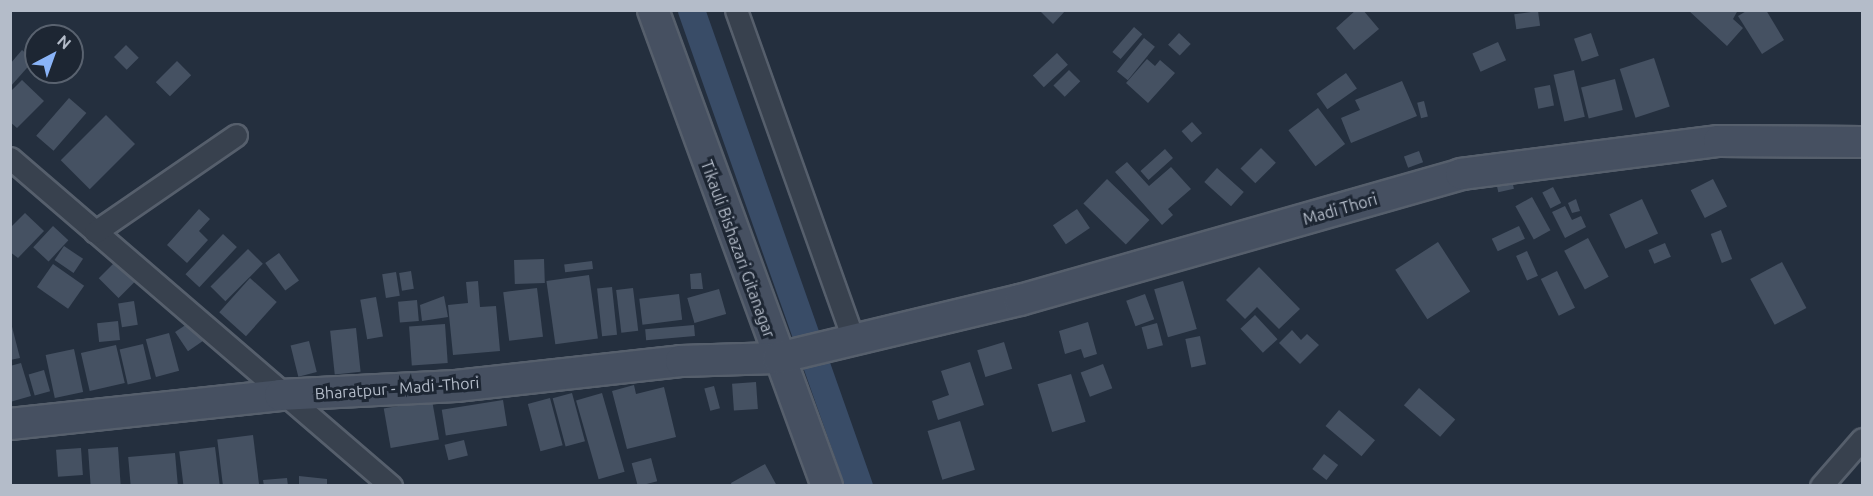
<!DOCTYPE html>
<style>
body{margin:0}
#map{position:relative;width:1873px;height:496px;overflow:hidden;background:#242f3e;font-family:Ubuntu,sans-serif}
div>[style]{position:absolute}
[style*='--x']{left:calc(var(--x)*1px);top:calc(var(--y)*1px);width:calc(var(--w)*1px);rotate:calc(var(--a)*1deg)}
.canal>*{height:27px;margin:-13.5px;padding:0 13.5px;transform-origin:13.5px;border-radius:13.5px;background:#394c67}
.building>*{inset:0;background:#455162;transform-origin:0 0}
.roads{filter:drop-shadow(2px 0 #565f6c) drop-shadow(-2px 0 #565f6c) drop-shadow(0 2px #565f6c) drop-shadow(0 -2px #565f6c)}
.street>*{height:21px;margin:-10.5px;padding:0 10.5px;transform-origin:10.5px;border-radius:10.5px;background:#38414e}
.secondary>*{height:30px;margin:-15px;padding:0 15px;transform-origin:15px;border-radius:15px;background:#465061}
span{translate:-50% -50%;white-space:nowrap;text-align:center;line-height:1.15;-webkit-text-stroke:6px #1d2633;paint-order:stroke}
.street-label{font-size:16px;color:#b4bcc9}
.frame{position:absolute;inset:0;border:12px solid #b4bcc9;pointer-events:none}
.north{position:absolute;left:24px;top:24px;width:60px;height:60px;box-sizing:border-box;background:#1d2633;border:2px solid #59626f;border-radius:50%;rotate:41deg;font-size:16px;font-weight:700;line-height:24px;text-align:center;color:#b4bcc9}
.north::after{content:'';display:block;margin:auto;width:21px;height:27px;background:#8ab4f8;clip-path:polygon(50% 0,100% 100%,50% 72%,0 100%)}
</style>
<div id="map">
<div class="canal">
<i style="--x:691;--y:10;--w:505;--a:70.56"></i>
</div>
<div class="building">
<i style="clip-path:polygon(1039px 10px,1066px 10px,1053px 24px)"></i>
<i style="clip-path:polygon(1356px 10px,1363px 10px,1379px 29px,1354px 50px,1336px 28px)"></i>
<i style="clip-path:polygon(1688px 10px,1738px 10px,1733px 19px,1743px 28px,1727px 46px)"></i>
<i style="clip-path:polygon(1748px 10px,1766px 10px,1784px 40px,1762px 54px,1738px 16px)"></i>
<i style="left:1538px;top:11px;width:15px;height:24px;rotate:82deg"></i>
<i style="left:1134px;top:27px;width:11px;height:33px;rotate:41deg"></i>
<i style="left:1179px;top:33px;width:16px;height:16px;rotate:43deg"></i>
<i style="left:1591px;top:33px;width:24px;height:18px;rotate:71deg"></i>
<i style="left:1144px;top:38px;width:14px;height:43px;rotate:39deg"></i>
<i style="left:1498px;top:42px;width:20px;height:28px;rotate:66deg"></i>
<i style="left:126px;top:45px;width:18px;height:17px;rotate:45deg"></i>
<i style="clip-path:polygon(22px 50px,34px 60px,10px 87px,10px 64px)"></i>
<i style="left:1057px;top:53px;width:16px;height:33px;rotate:47deg"></i>
<i style="left:1654px;top:58px;width:51px;height:36px;rotate:72deg"></i>
<i style="clip-path:polygon(1147px 59px,1155px 66px,1160px 60px,1175px 73px,1148px 103px,1126px 83px)"></i>
<i style="left:177px;top:61px;width:20px;height:30px;rotate:45deg"></i>
<i style="left:1069px;top:70px;width:16px;height:22px;rotate:45deg"></i>
<i style="left:1574px;top:70px;width:48px;height:21px;rotate:77deg"></i>
<i style="left:1346px;top:73px;width:19px;height:36px;rotate:55deg"></i>
<i style="left:1615px;top:79px;width:32px;height:35px;rotate:76deg"></i>
<i style="clip-path:polygon(22px 80px,44px 101px,17px 128px,10px 122px,10px 92px)"></i>
<i style="clip-path:polygon(1402px 81px,1417px 116px,1351px 143px,1341px 118px,1360px 110px,1355px 100px)"></i>
<i style="left:1550px;top:85px;width:21px;height:16px;rotate:79deg"></i>
<i style="left:69px;top:98px;width:23px;height:50px;rotate:41deg"></i>
<i style="left:1424px;top:101px;width:16px;height:7px;rotate:76deg"></i>
<i style="left:1318px;top:108px;width:45px;height:37px;rotate:53deg"></i>
<i style="left:106px;top:115px;width:41px;height:64px;rotate:45deg"></i>
<i style="left:1192px;top:122px;width:15px;height:14px;rotate:48deg"></i>
<i style="left:1261px;top:148px;width:21px;height:29px;rotate:45deg"></i>
<i style="left:1165px;top:149px;width:12px;height:33px;rotate:48deg"></i>
<i style="left:1419px;top:151px;width:12px;height:16px;rotate:70deg"></i>
<i style="clip-path:polygon(1127px 162px,1149px 186px,1171px 167px,1191px 189px,1168px 209px,1173px 215px,1162px 225px,1115px 172px)"></i>
<i style="left:1217px;top:168px;width:36px;height:19px;rotate:42deg"></i>
<i style="left:1511px;top:176px;width:13px;height:16px;rotate:77deg"></i>
<i style="left:1107px;top:179px;width:59px;height:34px;rotate:44deg"></i>
<i style="left:1713px;top:179px;width:31px;height:25px;rotate:63deg"></i>
<i style="left:1553px;top:187px;width:18px;height:12px;rotate:63deg"></i>
<i style="left:1532px;top:197px;width:38px;height:19px;rotate:61deg"></i>
<i style="clip-path:polygon(1576px 199px,1580px 211px,1572px 213px,1568px 203px)"></i>
<i style="left:1642px;top:199px;width:38px;height:36px;rotate:65deg"></i>
<i style="clip-path:polygon(1565px 206px,1572px 220px,1581px 216px,1586px 227px,1565px 238px,1552px 212px)"></i>
<i style="clip-path:polygon(199px 209px,210px 219px,199px 231px,208px 240px,187px 263px,167px 245px)"></i>
<i style="left:1077px;top:209px;width:23px;height:29px;rotate:56deg"></i>
<i style="clip-path:polygon(25px 213px,44px 231px,18px 258px,10px 252px,10px 228px)"></i>
<i style="left:53px;top:226px;width:21px;height:29px;rotate:43deg"></i>
<i style="left:1519px;top:226px;width:14px;height:30px;rotate:65deg"></i>
<i style="left:1721px;top:230px;width:31px;height:11px;rotate:69deg"></i>
<i style="left:223px;top:234px;width:19px;height:55px;rotate:43deg"></i>
<i style="left:1588px;top:238px;width:44px;height:27px;rotate:62deg"></i>
<i style="left:1438px;top:242px;width:59px;height:51px;rotate:57deg"></i>
<i style="left:1665px;top:243px;width:15px;height:18px;rotate:67deg"></i>
<i style="left:64px;top:246px;width:23px;height:17px;rotate:34deg"></i>
<i style="left:248px;top:249px;width:21px;height:53px;rotate:45deg"></i>
<i style="left:1527px;top:251px;width:27px;height:12px;rotate:66deg"></i>
<i style="left:279px;top:253px;width:34px;height:17px;rotate:54deg"></i>
<i style="left:544px;top:259px;width:24px;height:30px;rotate:88deg"></i>
<i style="left:592px;top:261px;width:8px;height:28px;rotate:83deg"></i>
<i style="left:115px;top:262px;width:28px;height:23px;rotate:45deg"></i>
<i style="left:1782px;top:262px;width:52px;height:36px;rotate:62deg"></i>
<i style="left:53px;top:264px;width:38px;height:28px;rotate:35deg"></i>
<i style="clip-path:polygon(1259px 267px,1300px 309px,1279px 329px,1257px 307px,1245px 319px,1226px 300px)"></i>
<i style="left:411px;top:271px;width:18px;height:12px;rotate:81deg"></i>
<i style="left:1557px;top:271px;width:41px;height:18px;rotate:64deg"></i>
<i style="left:396px;top:272px;width:24px;height:14px;rotate:81deg"></i>
<i style="clip-path:polygon(701px 273px,703px 289px,691px 289px,690px 274px)"></i>
<i style="left:589px;top:275px;width:64px;height:43px;rotate:82deg"></i>
<i style="left:250px;top:278px;width:36px;height:46px;rotate:42deg"></i>
<i style="clip-path:polygon(478px 281px,480px 307px,496px 306px,500px 351px,453px 355px,448px 305px,468px 303px,466px 282px)"></i>
<i style="left:1183px;top:281px;width:50px;height:30px;rotate:74deg"></i>
<i style="left:612px;top:287px;width:48px;height:15px;rotate:84deg"></i>
<i style="left:537px;top:288px;width:49px;height:34px;rotate:83deg"></i>
<i style="left:633px;top:288px;width:43px;height:17px;rotate:83deg"></i>
<i style="left:719px;top:289px;width:26px;height:33px;rotate:74deg"></i>
<i style="left:679px;top:294px;width:26px;height:40px;rotate:83deg"></i>
<i style="left:1145px;top:294px;width:27px;height:20px;rotate:70deg"></i>
<i style="clip-path:polygon(444px 296px,448px 317px,422px 321px,420px 305px)"></i>
<i style="left:376px;top:297px;width:40px;height:16px;rotate:80deg"></i>
<i style="left:417px;top:300px;width:21px;height:19px;rotate:85deg"></i>
<i style="left:134px;top:301px;width:24px;height:16px;rotate:81deg"></i>
<i style="left:1255px;top:315px;width:33px;height:20px;rotate:47deg"></i>
<i style="clip-path:polygon(10px 319px,20px 358px,10px 360px)"></i>
<i style="left:118px;top:321px;width:19px;height:21px;rotate:84deg"></i>
<i style="left:190px;top:322px;width:23px;height:18px;rotate:56deg"></i>
<i style="clip-path:polygon(1088px 322px,1097px 354px,1084px 358px,1081px 349px,1065px 354px,1059px 331px)"></i>
<i style="left:1157px;top:323px;width:23px;height:16px;rotate:75deg"></i>
<i style="left:445px;top:324px;width:39px;height:36px;rotate:86deg"></i>
<i style="left:694px;top:325px;width:11px;height:49px;rotate:85deg"></i>
<i style="left:356px;top:328px;width:44px;height:26px;rotate:84deg"></i>
<i style="clip-path:polygon(1292px 330px,1301px 340px,1307px 334px,1319px 345px,1300px 364px,1279px 343px)"></i>
<i style="left:169px;top:333px;width:39px;height:24px;rotate:75deg"></i>
<i style="left:1200px;top:336px;width:29px;height:15px;rotate:78deg"></i>
<i style="left:309px;top:341px;width:32px;height:19px;rotate:76deg"></i>
<i style="left:1004px;top:342px;width:28px;height:28px;rotate:73deg"></i>
<i style="left:143px;top:344px;width:36px;height:24px;rotate:77deg"></i>
<i style="left:116px;top:345px;width:39px;height:36px;rotate:77deg"></i>
<i style="left:74px;top:349px;width:44px;height:29px;rotate:78deg"></i>
<i style="clip-path:polygon(970px 362px,984px 405px,938px 420px,932px 401px,949px 395px,941px 371px)"></i>
<i style="clip-path:polygon(21px 363px,31px 396px,10px 402px,10px 366px)"></i>
<i style="left:1103px;top:364px;width:26px;height:24px;rotate:69deg"></i>
<i style="left:44px;top:370px;width:22px;height:16px;rotate:74deg"></i>
<i style="left:1071px;top:374px;width:50px;height:35px;rotate:73deg"></i>
<i style="left:756px;top:382px;width:27px;height:24px;rotate:86deg"></i>
<i style="clip-path:polygon(634px 385px,636px 394px,664px 387px,676px 437px,627px 449px,612px 391px)"></i>
<i style="left:714px;top:386px;width:23px;height:10px;rotate:75deg"></i>
<i style="left:1419px;top:388px;width:48px;height:23px;rotate:41deg"></i>
<i style="left:572px;top:393px;width:50px;height:20px;rotate:75deg"></i>
<i style="left:602px;top:393px;width:82px;height:27px;rotate:74deg"></i>
<i style="left:550px;top:398px;width:49px;height:23px;rotate:75deg"></i>
<i style="left:432px;top:400px;width:40px;height:49px;rotate:80deg"></i>
<i style="left:503px;top:400px;width:26px;height:62px;rotate:81deg"></i>
<i style="left:1339px;top:410px;width:47px;height:21px;rotate:40deg"></i>
<i style="left:960px;top:421px;width:51px;height:34px;rotate:73deg"></i>
<i style="left:253px;top:435px;width:51px;height:36px;rotate:83deg"></i>
<i style="left:464px;top:440px;width:16px;height:20px;rotate:76deg"></i>
<i style="left:118px;top:447px;width:39px;height:30px;rotate:86deg"></i>
<i style="left:215px;top:447px;width:39px;height:36px;rotate:83deg"></i>
<i style="left:81px;top:448px;width:27px;height:25px;rotate:86deg"></i>
<i style="left:175px;top:453px;width:33px;height:47px;rotate:85deg"></i>
<i style="left:1324px;top:454px;width:18px;height:19px;rotate:38deg"></i>
<i style="left:651px;top:458px;width:24px;height:20px;rotate:75deg"></i>
<i style="clip-path:polygon(765px 464px,777px 486px,732px 486px,731px 483px)"></i>
<i style="clip-path:polygon(299px 476px,327px 479px,327px 486px,299px 486px)"></i>
<i style="clip-path:polygon(287px 478px,288px 486px,264px 486px,263px 480px)"></i>
</div>
<div class="roads">
<div class="street">
<i style="--x:736;--y:10;--w:349;--a:70.4"></i>
<i style="--x:10;--y:158;--w:503;--a:40.72"></i>
<i style="--x:95;--y:232;--w:171;--a:-34.5"></i>
<i style="--x:1821;--y:486;--w:62;--a:-48.9"></i>
</div>
<div class="secondary">
<i style="--x:653;--y:10;--w:507;--a:69.92"></i>
<i style="--x:10;--y:424;--w:272;--a:-6.1"></i>
<i style="--x:280;--y:395;--w:176;--a:-2.9"></i>
<i style="--x:456;--y:386;--w:226;--a:-6.3"></i>
<i style="--x:681;--y:361;--w:97;--a:-1.8"></i>
<i style="--x:778;--y:358;--w:249;--a:-13.5"></i>
<i style="--x:1020;--y:300;--w:459;--a:-15.9"></i>
<i style="--x:1461;--y:174;--w:260;--a:-7.3"></i>
<i style="--x:1719;--y:141;--w:143;--a:0.4"></i>
</div>
</div>
<div class="street-label">
<span style="left:1340px;top:209px;rotate:-16deg">Madi Thori</span>
<span style="left:738px;top:249px;rotate:70deg">Tikauli Bishazari Gitanagar</span>
<span style="left:397px;top:388px;rotate:-4deg">Bharatpur - Madi -Thori</span>
</div>
<div class="frame"></div>
<div class="north">N</div>
</div>
